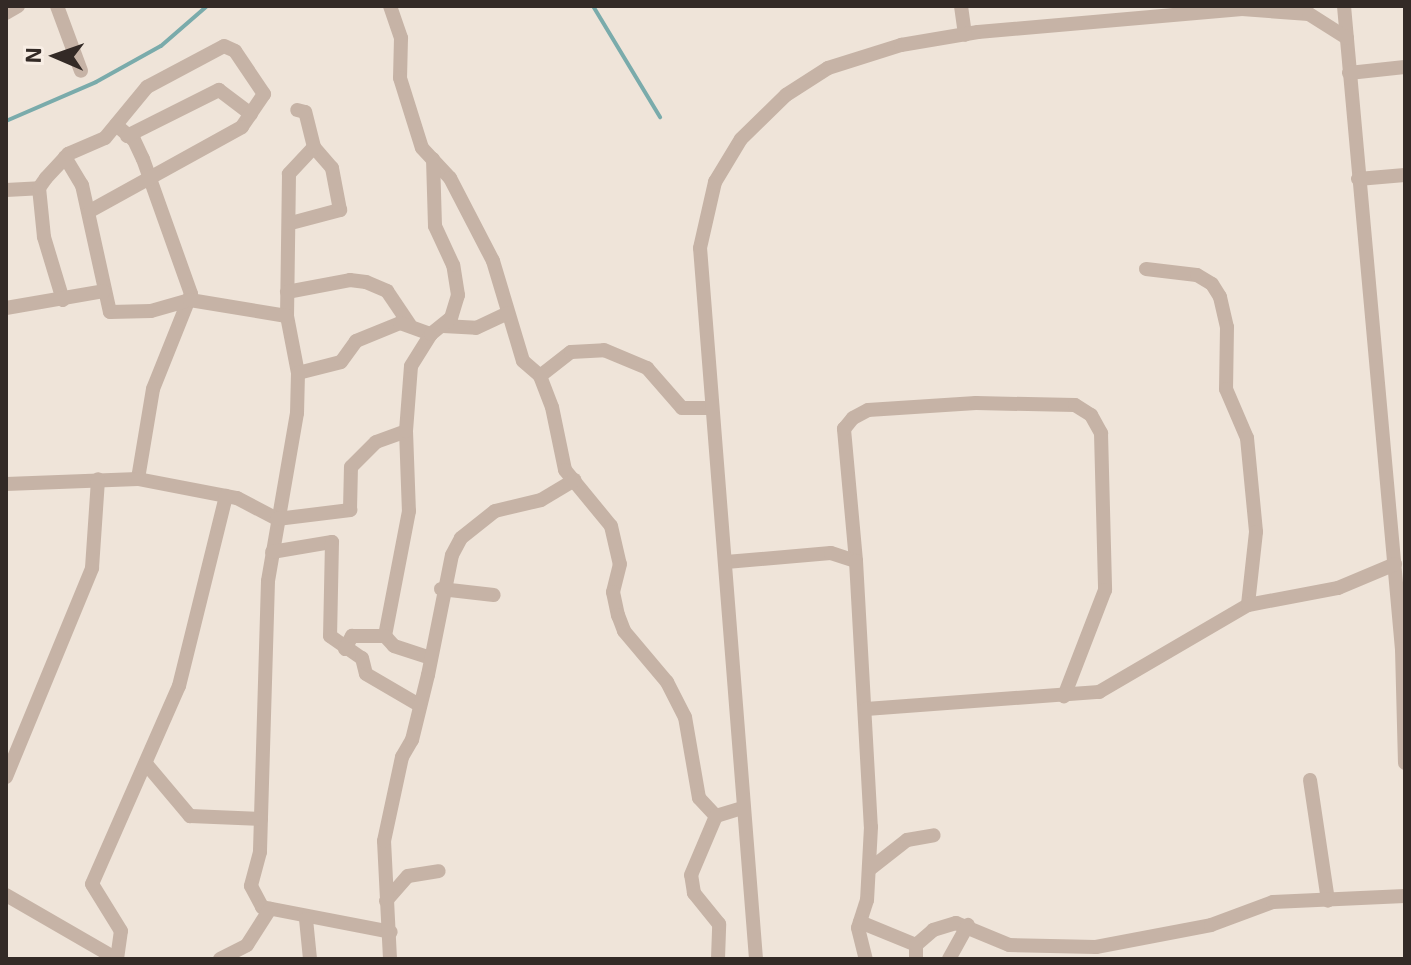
<!DOCTYPE html>
<style>
body{margin:0}
#map{position:relative;width:1411px;height:965px;overflow:hidden;background:#efe4d9;font-family:"Exo 2",sans-serif}
div>[style]{position:absolute}
[style*='--x']{left:calc(var(--x)*1px);top:calc(var(--y)*1px);width:calc(var(--w)*1px);rotate:calc(var(--a)*1deg)}
.stream>*{height:4px;margin:-2px;padding:0 2px;transform-origin:2px;border-radius:2px;background:#7aabab}
.minor>*{height:14px;margin:-7px;padding:0 7px;transform-origin:7px;border-radius:7px;background:#c6b3a6}
span{translate:-50% -50%;white-space:nowrap;text-align:center;line-height:1.15;-webkit-text-stroke:7px #f8eee5;paint-order:stroke}
.frame{position:absolute;inset:0;border:8px solid #332a26;pointer-events:none}
.north{position:absolute;left:16px;top:16px;width:80px;height:80px;-webkit-text-stroke:6px #f8eee5;paint-order:stroke;rotate:272deg;font-size:22px;font-weight:700;line-height:32px;text-align:center;color:#332a26}
.north::after{content:'';display:block;margin:auto;width:28px;height:36px;background:#332a26;clip-path:polygon(50% 0,100% 100%,50% 72%,0 100%)}
</style>
<div id="map">
<div class="stream">
<i style="--x:593;--y:6;--w:130;--a:58.9"></i>
<i style="--x:6;--y:121;--w:98;--a:-23.4"></i>
<i style="--x:96;--y:82;--w:74;--a:-29"></i>
<i style="--x:161;--y:46;--w:61;--a:-41"></i>
</div>
<div class="minor">
<i style="--x:57;--y:6;--w:69;--a:69.7"></i>
<i style="--x:390;--y:6;--w:34;--a:71"></i>
<i style="--x:401;--y:38;--w:40;--a:91.4"></i>
<i style="--x:400;--y:78;--w:73;--a:72.6"></i>
<i style="--x:422;--y:148;--w:41;--a:47"></i>
<i style="--x:450;--y:178;--w:93;--a:62.6"></i>
<i style="--x:493;--y:261;--w:104;--a:73.3"></i>
<i style="--x:523;--y:361;--w:23;--a:41"></i>
<i style="--x:540;--y:376;--w:33;--a:69"></i>
<i style="--x:552;--y:407;--w:64;--a:78.3"></i>
<i style="--x:565;--y:470;--w:72;--a:50.6"></i>
<i style="--x:611;--y:526;--w:39;--a:77"></i>
<i style="--x:620;--y:564;--w:29;--a:104"></i>
<i style="--x:613;--y:592;--w:24;--a:78"></i>
<i style="--x:618;--y:615;--w:17;--a:69"></i>
<i style="--x:624;--y:631;--w:67;--a:49.9"></i>
<i style="--x:667;--y:682;--w:39;--a:63"></i>
<i style="--x:685;--y:717;--w:82;--a:80.2"></i>
<i style="--x:699;--y:798;--w:25;--a:47"></i>
<i style="--x:961;--y:6;--w:29;--a:82"></i>
<i style="--x:1344;--y:6;--w:646;--a:84.85"></i>
<i style="--x:1402;--y:649;--w:114;--a:88.5"></i>
<i style="--x:6;--y:13;--w:14;--a:-30"></i>
<i style="--x:1349;--y:73;--w:56;--a:-6.1"></i>
<i style="--x:116;--y:125;--w:23;--a:40"></i>
<i style="--x:134;--y:140;--w:21;--a:65"></i>
<i style="--x:143;--y:159;--w:143;--a:70.4"></i>
<i style="--x:191;--y:294;--w:102;--a:111.8"></i>
<i style="--x:153;--y:389;--w:91;--a:99.5"></i>
<i style="--x:127;--y:136;--w:103;--a:-26.6"></i>
<i style="--x:219;--y:90;--w:40;--a:37"></i>
<i style="--x:314;--y:147;--w:37;--a:133"></i>
<i style="--x:289;--y:174;--w:142;--a:90.8"></i>
<i style="--x:287;--y:316;--w:58;--a:79.1"></i>
<i style="--x:298;--y:373;--w:40;--a:91.4"></i>
<i style="--x:297;--y:413;--w:170;--a:99.8"></i>
<i style="--x:268;--y:581;--w:271;--a:91.7"></i>
<i style="--x:260;--y:852;--w:35;--a:105"></i>
<i style="--x:251;--y:886;--w:24;--a:62"></i>
<i style="--x:262;--y:907;--w:131;--a:11"></i>
<i style="--x:65;--y:157;--w:33;--a:59"></i>
<i style="--x:82;--y:185;--w:130;--a:77.6"></i>
<i style="--x:110;--y:312;--w:41;--a:-1.4"></i>
<i style="--x:151;--y:311;--w:41;--a:-15.8"></i>
<i style="--x:190;--y:300;--w:98;--a:9.4"></i>
<i style="--x:1358;--y:179;--w:47;--a:-4.9"></i>
<i style="--x:6;--y:190;--w:33;--a:-3"></i>
<i style="--x:291;--y:223;--w:51;--a:-14.9"></i>
<i style="--x:340;--y:210;--w:43;--a:-100.8"></i>
<i style="--x:332;--y:168;--w:28;--a:-131"></i>
<i style="--x:314;--y:147;--w:36;--a:-104"></i>
<i style="--x:305;--y:112;--w:8;--a:-166"></i>
<i style="--x:1146;--y:269;--w:51;--a:6.7"></i>
<i style="--x:1197;--y:275;--w:17;--a:31"></i>
<i style="--x:1212;--y:284;--w:15;--a:58"></i>
<i style="--x:1220;--y:297;--w:31;--a:77"></i>
<i style="--x:1227;--y:327;--w:62;--a:90.9"></i>
<i style="--x:1226;--y:389;--w:53;--a:66.8"></i>
<i style="--x:1247;--y:438;--w:94;--a:84.5"></i>
<i style="--x:1256;--y:532;--w:73;--a:96.3"></i>
<i style="--x:287;--y:292;--w:64;--a:-10.8"></i>
<i style="--x:350;--y:280;--w:16;--a:7"></i>
<i style="--x:366;--y:282;--w:23;--a:23"></i>
<i style="--x:387;--y:291;--w:40;--a:56"></i>
<i style="--x:63;--y:300;--w:66;--a:-106.8"></i>
<i style="--x:44;--y:237;--w:49;--a:-95.8"></i>
<i style="--x:39;--y:188;--w:12;--a:-55"></i>
<i style="--x:46;--y:178;--w:33;--a:-47"></i>
<i style="--x:68;--y:154;--w:40;--a:-23.4"></i>
<i style="--x:105;--y:138;--w:66;--a:-50.5"></i>
<i style="--x:147;--y:87;--w:87;--a:-28"></i>
<i style="--x:224;--y:46;--w:12;--a:24"></i>
<i style="--x:235;--y:51;--w:52;--a:56"></i>
<i style="--x:264;--y:94;--w:40;--a:124"></i>
<i style="--x:242;--y:127;--w:174;--a:151.1"></i>
<i style="--x:6;--y:308;--w:99;--a:-9.8"></i>
<i style="--x:443;--y:326;--w:33;--a:3"></i>
<i style="--x:476;--y:328;--w:35;--a:-25"></i>
<i style="--x:298;--y:373;--w:44;--a:-14.3"></i>
<i style="--x:341;--y:362;--w:26;--a:-54"></i>
<i style="--x:356;--y:341;--w:48;--a:-22.2"></i>
<i style="--x:400;--y:323;--w:33;--a:20"></i>
<i style="--x:540;--y:376;--w:39;--a:-38"></i>
<i style="--x:571;--y:352;--w:33;--a:-3"></i>
<i style="--x:604;--y:350;--w:47;--a:22.7"></i>
<i style="--x:647;--y:368;--w:53;--a:48.8"></i>
<i style="--x:682;--y:408;--w:29;--a:0"></i>
<i style="--x:406;--y:431;--w:80;--a:87.9"></i>
<i style="--x:409;--y:511;--w:127;--a:100.9"></i>
<i style="--x:385;--y:636;--w:13;--a:48"></i>
<i style="--x:394;--y:646;--w:39;--a:18"></i>
<i style="--x:6;--y:484;--w:132;--a:-2.2"></i>
<i style="--x:138;--y:479;--w:101;--a:10.9"></i>
<i style="--x:237;--y:498;--w:45;--a:27.7"></i>
<i style="--x:277;--y:519;--w:74;--a:-7"></i>
<i style="--x:350;--y:510;--w:43;--a:-88.7"></i>
<i style="--x:351;--y:467;--w:35;--a:-45"></i>
<i style="--x:376;--y:442;--w:32;--a:-20"></i>
<i style="--x:406;--y:431;--w:65;--a:-85.6"></i>
<i style="--x:411;--y:366;--w:38;--a:-58"></i>
<i style="--x:431;--y:334;--w:26;--a:-39"></i>
<i style="--x:451;--y:318;--w:24;--a:-73"></i>
<i style="--x:458;--y:295;--w:30;--a:-99"></i>
<i style="--x:453;--y:265;--w:43;--a:-114.8"></i>
<i style="--x:435;--y:226;--w:67;--a:-91.7"></i>
<i style="--x:272;--y:552;--w:61;--a:-9.5"></i>
<i style="--x:332;--y:542;--w:94;--a:91.2"></i>
<i style="--x:330;--y:636;--w:39;--a:35"></i>
<i style="--x:362;--y:658;--w:16;--a:76"></i>
<i style="--x:366;--y:674;--w:61;--a:30.3"></i>
<i style="--x:856;--y:561;--w:133;--a:-95.2"></i>
<i style="--x:844;--y:429;--w:14;--a:-51"></i>
<i style="--x:853;--y:418;--w:17;--a:-28"></i>
<i style="--x:868;--y:410;--w:108;--a:-3.7"></i>
<i style="--x:976;--y:403;--w:99;--a:1.2"></i>
<i style="--x:1075;--y:405;--w:19;--a:32"></i>
<i style="--x:1091;--y:415;--w:21;--a:61"></i>
<i style="--x:1101;--y:433;--w:157;--a:88.5"></i>
<i style="--x:1105;--y:590;--w:114;--a:111.1"></i>
<i style="--x:726;--y:562;--w:105;--a:-4.9"></i>
<i style="--x:831;--y:553;--w:26;--a:18"></i>
<i style="--x:856;--y:561;--w:266;--a:86.8"></i>
<i style="--x:871;--y:827;--w:73;--a:93.1"></i>
<i style="--x:867;--y:900;--w:29;--a:108"></i>
<i style="--x:858;--y:928;--w:32;--a:76"></i>
<i style="--x:441;--y:589;--w:53;--a:6.5"></i>
<i style="--x:345;--y:649;--w:15;--a:-62"></i>
<i style="--x:352;--y:636;--w:33;--a:0"></i>
<i style="--x:866;--y:709;--w:234;--a:-4.2"></i>
<i style="--x:1099;--y:692;--w:173;--a:-30.3"></i>
<i style="--x:1248;--y:605;--w:92;--a:-10.7"></i>
<i style="--x:1338;--y:588;--w:62;--a:-22.8"></i>
<i style="--x:147;--y:765;--w:67;--a:49.9"></i>
<i style="--x:190;--y:816;--w:71;--a:2.4"></i>
<i style="--x:6;--y:777;--w:226;--a:-67.6"></i>
<i style="--x:92;--y:568;--w:89;--a:-86.1"></i>
<i style="--x:1310;--y:780;--w:122;--a:81.5"></i>
<i style="--x:870;--y:869;--w:47;--a:-38.1"></i>
<i style="--x:907;--y:840;--w:27;--a:-10"></i>
<i style="--x:6;--y:895;--w:128;--a:30"></i>
<i style="--x:386;--y:901;--w:33;--a:-49"></i>
<i style="--x:408;--y:876;--w:31;--a:-9"></i>
<i style="--x:306;--y:919;--w:40;--a:84.3"></i>
<i style="--x:860;--y:922;--w:61;--a:22.3"></i>
<i style="--x:117;--y:959;--w:28;--a:-82"></i>
<i style="--x:121;--y:931;--w:55;--a:-121.7"></i>
<i style="--x:92;--y:884;--w:216;--a:-66.3"></i>
<i style="--x:179;--y:686;--w:196;--a:-76.1"></i>
<i style="--x:220;--y:959;--w:30;--a:-27"></i>
<i style="--x:247;--y:945;--w:43;--a:-57.4"></i>
<i style="--x:390;--y:959;--w:118;--a:-92.9"></i>
<i style="--x:384;--y:841;--w:86;--a:-77.9"></i>
<i style="--x:402;--y:757;--w:20;--a:-60"></i>
<i style="--x:412;--y:740;--w:67;--a:-76.2"></i>
<i style="--x:428;--y:675;--w:122;--a:-78.7"></i>
<i style="--x:452;--y:555;--w:19;--a:-62"></i>
<i style="--x:461;--y:538;--w:43;--a:-38.5"></i>
<i style="--x:495;--y:511;--w:47;--a:-13.4"></i>
<i style="--x:541;--y:500;--w:39;--a:-31"></i>
<i style="--x:718;--y:959;--w:35;--a:-88"></i>
<i style="--x:719;--y:924;--w:40;--a:-129"></i>
<i style="--x:694;--y:893;--w:18;--a:-99"></i>
<i style="--x:691;--y:875;--w:64;--a:-67"></i>
<i style="--x:716;--y:816;--w:27;--a:-17"></i>
<i style="--x:756;--y:959;--w:713;--a:-94.5"></i>
<i style="--x:700;--y:248;--w:68;--a:-77.2"></i>
<i style="--x:715;--y:182;--w:50;--a:-58.8"></i>
<i style="--x:741;--y:139;--w:63;--a:-44.4"></i>
<i style="--x:786;--y:95;--w:50;--a:-32.7"></i>
<i style="--x:828;--y:68;--w:77;--a:-17.5"></i>
<i style="--x:901;--y:45;--w:78;--a:-9.6"></i>
<i style="--x:978;--y:32;--w:265;--a:-5"></i>
<i style="--x:1242;--y:9;--w:67;--a:4.3"></i>
<i style="--x:1309;--y:14;--w:45;--a:32.3"></i>
<i style="--x:916;--y:959;--w:14;--a:-90"></i>
<i style="--x:916;--y:945;--w:23;--a:-41"></i>
<i style="--x:933;--y:930;--w:24;--a:-17"></i>
<i style="--x:956;--y:923;--w:57;--a:22.5"></i>
<i style="--x:1009;--y:945;--w:87;--a:1.3"></i>
<i style="--x:1096;--y:947;--w:117;--a:-10.8"></i>
<i style="--x:1211;--y:925;--w:66;--a:-20.4"></i>
<i style="--x:1273;--y:902;--w:132;--a:-2.6"></i>
<i style="--x:949;--y:959;--w:39;--a:-61"></i>
</div>
<div class="frame"></div>
<div class="north">N</div>
</div>
